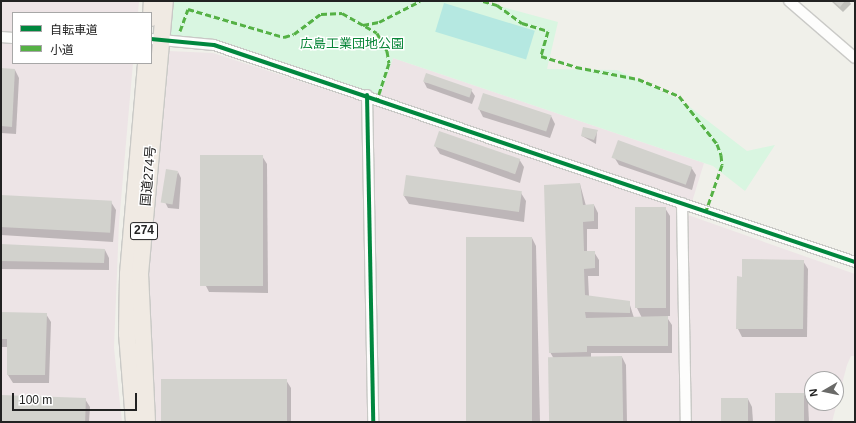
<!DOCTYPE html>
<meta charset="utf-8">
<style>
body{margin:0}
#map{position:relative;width:856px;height:423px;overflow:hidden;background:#f0f0ea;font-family:Arial,"Noto Sans JP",sans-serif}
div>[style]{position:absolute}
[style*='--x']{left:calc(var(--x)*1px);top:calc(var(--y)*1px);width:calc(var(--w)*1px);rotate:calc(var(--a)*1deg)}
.industrial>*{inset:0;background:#ede4e6}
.park>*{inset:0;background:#d9f6e1}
.pitch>*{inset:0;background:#b5e8e1;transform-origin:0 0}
.shadow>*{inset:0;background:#0003}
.building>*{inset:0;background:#d2d2cd;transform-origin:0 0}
.roads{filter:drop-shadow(1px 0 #c9c9c6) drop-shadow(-1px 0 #c9c9c6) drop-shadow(0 1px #c9c9c6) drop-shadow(0 -1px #c9c9c6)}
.minor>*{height:10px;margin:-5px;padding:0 5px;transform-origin:5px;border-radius:5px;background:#fdfdfc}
.trunk>*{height:16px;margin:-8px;padding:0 8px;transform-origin:8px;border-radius:8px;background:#f0eae3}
.quiet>*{height:3px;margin-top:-1.5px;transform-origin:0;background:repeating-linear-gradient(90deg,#55b145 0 6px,transparent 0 9px)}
.cycleway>*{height:4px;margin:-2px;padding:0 2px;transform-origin:2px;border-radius:2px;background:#00873e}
span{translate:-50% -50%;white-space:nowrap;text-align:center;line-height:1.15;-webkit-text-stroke:3px #fff;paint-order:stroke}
.shield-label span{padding:1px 3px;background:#fff;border:1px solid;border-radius:3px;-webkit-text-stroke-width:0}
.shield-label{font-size:12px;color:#222;font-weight:700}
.park-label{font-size:13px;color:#098638}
.street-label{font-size:13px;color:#222}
.frame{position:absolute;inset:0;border:2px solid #222;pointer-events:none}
.legend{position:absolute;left:12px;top:12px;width:140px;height:52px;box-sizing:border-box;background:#fff;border:1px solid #a7a7a7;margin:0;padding:5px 7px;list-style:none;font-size:12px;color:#222}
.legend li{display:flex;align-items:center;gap:8px;height:20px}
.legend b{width:20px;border:1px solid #a7a7a7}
.north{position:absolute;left:804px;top:371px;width:40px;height:40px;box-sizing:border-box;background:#fff;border:1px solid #a7a7a7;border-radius:50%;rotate:261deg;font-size:11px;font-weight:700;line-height:16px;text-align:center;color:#222}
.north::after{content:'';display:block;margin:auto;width:14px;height:18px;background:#6a6a68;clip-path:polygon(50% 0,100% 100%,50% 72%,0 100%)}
.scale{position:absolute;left:12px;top:393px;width:125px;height:18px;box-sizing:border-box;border:2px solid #222;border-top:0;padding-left:5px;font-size:12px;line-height:14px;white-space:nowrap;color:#222;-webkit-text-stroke:3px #fff;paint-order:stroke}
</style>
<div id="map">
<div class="industrial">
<i style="clip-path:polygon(1px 1px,139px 1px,138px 13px,13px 13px,13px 63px,133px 63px,119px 223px,114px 348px,122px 422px,1px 422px)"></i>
<i style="clip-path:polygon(evenodd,168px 51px,213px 53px,376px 106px,393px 58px,704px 163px,688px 215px,855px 274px,855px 356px,851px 356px,847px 365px,832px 422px,154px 422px,147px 333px,148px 272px,168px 51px,812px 379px,836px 379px,836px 403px,812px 403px,812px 379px)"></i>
</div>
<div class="park">
<i style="clip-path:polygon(165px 1px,480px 1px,558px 22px,547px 69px,617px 70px,682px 101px,747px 151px,775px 145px,745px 191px,713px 166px,393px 58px,379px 100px,214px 45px,161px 40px)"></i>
</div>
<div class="pitch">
<i style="left:444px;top:3px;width:95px;height:30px;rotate:17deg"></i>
</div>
<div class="shadow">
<i style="clip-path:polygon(831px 1px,849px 1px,851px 4px,843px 12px)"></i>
<i style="clip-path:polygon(1px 69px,15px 70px,19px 78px,16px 134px,1px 133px)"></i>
<i style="clip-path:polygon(424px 82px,471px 90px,475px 96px,472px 104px,427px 88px)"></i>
<i style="clip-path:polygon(479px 109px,551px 116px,555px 124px,550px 138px,483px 117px)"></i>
<i style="clip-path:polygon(597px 131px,596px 144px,582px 136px)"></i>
<i style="clip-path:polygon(435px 146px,519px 159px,524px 167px,520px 183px,440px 154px)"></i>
<i style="clip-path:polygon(262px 156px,267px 164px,268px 293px,209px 292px,205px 284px)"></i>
<i style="clip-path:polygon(614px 157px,691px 167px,696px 175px,692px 190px,619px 165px)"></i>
<i style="clip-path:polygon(178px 172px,181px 178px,179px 209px,168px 208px,165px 202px)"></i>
<i style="clip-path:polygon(580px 184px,586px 206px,594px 205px,598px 213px,598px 229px,587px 229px,587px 252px,594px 252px,599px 260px,599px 276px,588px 276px,589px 297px,629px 302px,634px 318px,642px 318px,637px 308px,636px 208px,665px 208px,670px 216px,670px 316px,666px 316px,672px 325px,672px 353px,591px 353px,591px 358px,622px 357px,626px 365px,627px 422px,550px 422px,554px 359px,550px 352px)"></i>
<i style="clip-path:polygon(521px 193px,526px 201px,524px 222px,409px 204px,404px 196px)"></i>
<i style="clip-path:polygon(1px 196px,111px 202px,116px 210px,113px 242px,1px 235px)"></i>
<i style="clip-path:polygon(532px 238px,536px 246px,540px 422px,471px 422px)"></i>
<i style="clip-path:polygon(1px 245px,105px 250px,109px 258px,109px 270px,1px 269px)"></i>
<i style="clip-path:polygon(803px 261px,808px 269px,807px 337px,742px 337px,738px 329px,743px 278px)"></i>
<i style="clip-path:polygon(1px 313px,46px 314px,51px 322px,49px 383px,13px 383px,8px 375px,8px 347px,1px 347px)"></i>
<i style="clip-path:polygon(286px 380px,291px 388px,291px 422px,164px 422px)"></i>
<i style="clip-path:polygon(804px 394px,808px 402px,809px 422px,776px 422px)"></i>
<i style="clip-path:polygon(1px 396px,85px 399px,90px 407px,89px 422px,1px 422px)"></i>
<i style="clip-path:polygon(748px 399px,752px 407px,753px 422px,722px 422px)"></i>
</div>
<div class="building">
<i style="clip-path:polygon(833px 1px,845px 1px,840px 7px)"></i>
<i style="clip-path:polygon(1px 68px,15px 69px,12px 127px,1px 126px)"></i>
<i style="left:426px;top:73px;width:49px;height:9px;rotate:19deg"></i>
<i style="left:483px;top:93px;width:72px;height:17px;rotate:18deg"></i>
<i style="clip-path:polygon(583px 127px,598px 130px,594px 140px,581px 136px)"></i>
<i style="left:439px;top:131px;width:86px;height:16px;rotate:19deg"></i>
<i style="left:618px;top:140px;width:79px;height:19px;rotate:20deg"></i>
<i style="left:263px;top:155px;width:131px;height:63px;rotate:90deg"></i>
<i style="left:166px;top:169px;width:12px;height:34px;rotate:9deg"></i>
<i style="left:406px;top:175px;width:117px;height:21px;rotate:8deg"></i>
<i style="clip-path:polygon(580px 183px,583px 205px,594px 204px,594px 221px,583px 222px,584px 251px,595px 251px,595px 268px,584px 269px,585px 295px,630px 301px,630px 313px,585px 312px,586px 318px,668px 316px,668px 346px,587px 346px,587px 352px,549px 353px,544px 185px)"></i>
<i style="left:1px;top:195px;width:111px;height:32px;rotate:3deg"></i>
<i style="left:635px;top:207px;width:31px;height:101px"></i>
<i style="left:466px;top:237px;width:66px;height:185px"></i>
<i style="clip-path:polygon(1px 244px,105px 249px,104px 263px,1px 261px)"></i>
<i style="clip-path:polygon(742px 259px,804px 260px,803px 329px,736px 329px,737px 276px,742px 277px)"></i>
<i style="clip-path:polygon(1px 312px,47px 313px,45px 375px,7px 375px,7px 339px,1px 339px)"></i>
<i style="left:622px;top:356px;width:66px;height:74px;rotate:89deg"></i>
<i style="left:287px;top:379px;width:43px;height:126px;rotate:90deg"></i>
<i style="left:775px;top:393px;width:29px;height:29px"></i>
<i style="left:1px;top:395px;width:85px;height:27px;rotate:2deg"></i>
<i style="left:721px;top:398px;width:27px;height:24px"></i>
</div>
<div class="roads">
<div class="minor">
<i style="--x:789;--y:1;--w:87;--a:40.8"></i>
<i style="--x:1;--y:37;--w:12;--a:5"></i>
<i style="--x:151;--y:39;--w:63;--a:5.4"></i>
<i style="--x:214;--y:45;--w:677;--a:18.7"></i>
<i style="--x:367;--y:95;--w:327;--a:88.9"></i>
<i style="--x:682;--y:203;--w:219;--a:89"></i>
</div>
<div class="trunk">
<i style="--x:151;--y:18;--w:17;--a:-87"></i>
<i style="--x:134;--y:422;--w:88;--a:-94.5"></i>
<i style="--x:127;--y:334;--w:60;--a:-89"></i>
<i style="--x:128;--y:274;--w:212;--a:-85.1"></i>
<i style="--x:147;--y:422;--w:148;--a:-92.7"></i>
<i style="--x:140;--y:274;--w:274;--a:-84.8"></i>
</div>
</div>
<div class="quiet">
<i style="--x:483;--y:1;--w:15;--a:16"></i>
<i style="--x:497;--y:5;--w:31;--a:36"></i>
<i style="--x:522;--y:23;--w:27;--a:17"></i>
<i style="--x:548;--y:31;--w:26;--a:106"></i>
<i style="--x:541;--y:56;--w:37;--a:17"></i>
<i style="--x:576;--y:67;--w:63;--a:11"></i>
<i style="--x:638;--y:79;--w:44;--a:22.5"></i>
<i style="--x:679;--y:96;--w:61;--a:51.6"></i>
<i style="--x:717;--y:144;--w:12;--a:70"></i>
<i style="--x:721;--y:155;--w:10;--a:84"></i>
<i style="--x:722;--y:165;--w:49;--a:109.2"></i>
<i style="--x:363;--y:25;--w:16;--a:-11"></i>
<i style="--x:379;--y:22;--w:46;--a:-27.1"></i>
<i style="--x:180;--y:31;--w:23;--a:-70"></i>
<i style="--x:188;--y:9;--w:100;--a:16.3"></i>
<i style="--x:284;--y:37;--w:10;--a:-17"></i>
<i style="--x:294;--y:34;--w:34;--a:-37"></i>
<i style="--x:321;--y:14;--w:21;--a:-3"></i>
<i style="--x:342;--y:13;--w:40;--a:29.7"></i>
<i style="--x:377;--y:33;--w:21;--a:61"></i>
<i style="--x:387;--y:51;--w:12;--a:81"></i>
<i style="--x:389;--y:63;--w:38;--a:108"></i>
</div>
<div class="cycleway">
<i style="--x:151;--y:39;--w:63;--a:5.4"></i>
<i style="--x:214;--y:45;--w:677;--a:18.7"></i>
<i style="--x:367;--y:95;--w:327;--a:88.9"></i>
</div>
<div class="shield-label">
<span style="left:144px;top:231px">274</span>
</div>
<div class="park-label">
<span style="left:352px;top:44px">広島工業団地公園</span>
</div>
<div class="street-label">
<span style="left:149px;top:176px;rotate:-85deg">国道274号</span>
</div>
<div class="frame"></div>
<ul class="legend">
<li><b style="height:5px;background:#00873e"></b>自転車道</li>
<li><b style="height:5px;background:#55b145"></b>小道</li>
</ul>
<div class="north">N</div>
<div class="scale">100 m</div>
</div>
